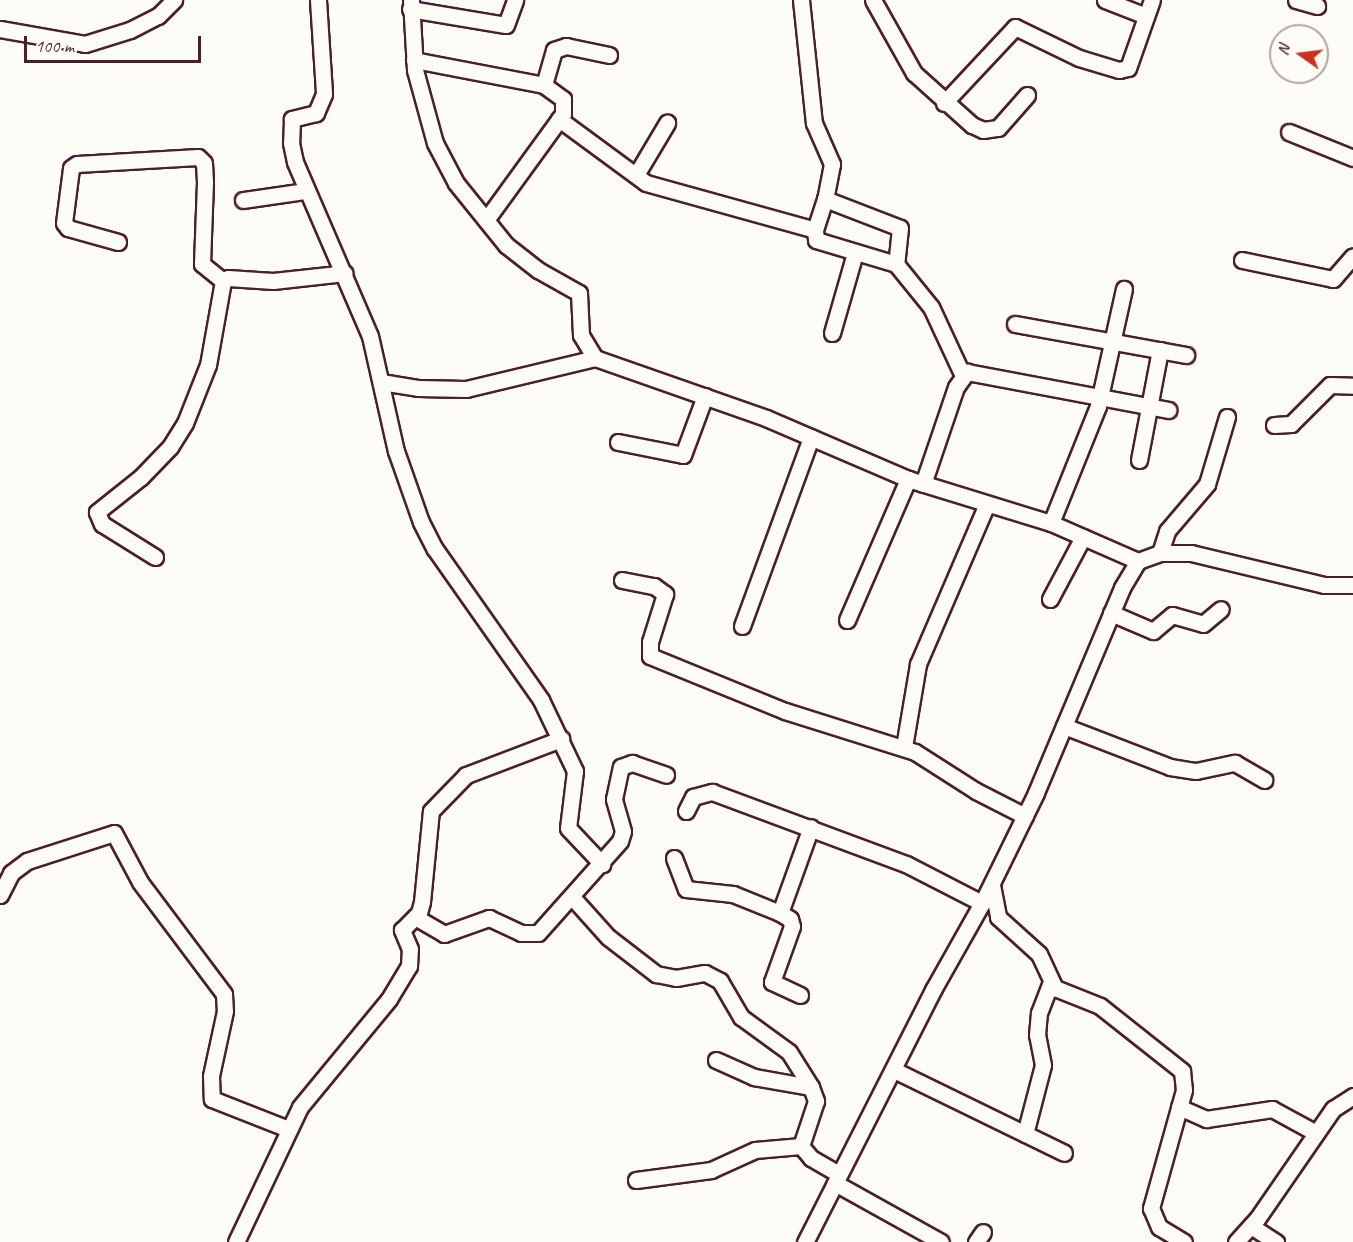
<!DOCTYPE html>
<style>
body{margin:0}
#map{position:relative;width:1353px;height:1242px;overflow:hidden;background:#fdfcf7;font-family:Caveat,sans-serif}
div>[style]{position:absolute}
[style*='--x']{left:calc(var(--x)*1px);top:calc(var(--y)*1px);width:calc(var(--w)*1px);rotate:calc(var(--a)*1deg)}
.roads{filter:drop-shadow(2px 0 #4a1f2b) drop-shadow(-2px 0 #4a1f2b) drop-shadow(0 2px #4a1f2b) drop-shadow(0 -2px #4a1f2b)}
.minor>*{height:15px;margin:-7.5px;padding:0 7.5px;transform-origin:7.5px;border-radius:7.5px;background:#fdfcf7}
span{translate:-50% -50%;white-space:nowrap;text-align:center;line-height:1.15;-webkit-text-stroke:6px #fdfcf7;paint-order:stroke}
.north{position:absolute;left:1269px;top:24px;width:60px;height:60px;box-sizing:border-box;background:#fdfcf7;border:2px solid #b5a4a5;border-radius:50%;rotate:284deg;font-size:16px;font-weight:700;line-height:24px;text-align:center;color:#4a1f2b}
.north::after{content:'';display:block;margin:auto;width:21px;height:27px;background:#c8321e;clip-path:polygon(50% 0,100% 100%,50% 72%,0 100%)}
.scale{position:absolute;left:24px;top:36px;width:177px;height:27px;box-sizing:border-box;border:3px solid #4a1f2b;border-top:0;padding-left:8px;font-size:18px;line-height:21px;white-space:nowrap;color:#4a1f2b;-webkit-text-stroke:4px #fdfcf7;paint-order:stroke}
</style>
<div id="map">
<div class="roads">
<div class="minor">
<i style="--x:318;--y:0;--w:94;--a:86.3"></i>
<i style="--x:324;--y:94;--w:21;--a:113"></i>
<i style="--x:316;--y:113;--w:25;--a:166"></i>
<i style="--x:292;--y:119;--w:24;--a:92"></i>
<i style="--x:291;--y:143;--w:19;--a:78"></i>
<i style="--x:295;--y:162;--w:189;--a:66.7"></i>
<i style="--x:370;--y:336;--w:118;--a:77.3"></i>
<i style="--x:396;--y:451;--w:75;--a:70.6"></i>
<i style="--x:421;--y:522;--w:30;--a:63"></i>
<i style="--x:435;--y:549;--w:184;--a:54.9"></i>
<i style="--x:541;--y:700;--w:79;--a:64.4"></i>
<i style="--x:575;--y:771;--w:57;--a:97"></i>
<i style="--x:568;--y:828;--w:50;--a:46.6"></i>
<i style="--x:411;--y:0;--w:70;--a:86.7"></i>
<i style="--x:415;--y:70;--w:76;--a:74.7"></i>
<i style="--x:435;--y:143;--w:45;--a:62.3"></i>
<i style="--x:456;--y:183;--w:80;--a:51.1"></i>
<i style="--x:506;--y:245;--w:41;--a:38"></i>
<i style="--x:538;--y:270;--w:47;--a:29.3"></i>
<i style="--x:579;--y:293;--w:42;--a:87.3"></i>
<i style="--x:581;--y:335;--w:27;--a:59"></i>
<i style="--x:595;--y:358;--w:181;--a:19.3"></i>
<i style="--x:766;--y:418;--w:155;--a:23.2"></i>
<i style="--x:908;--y:479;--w:150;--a:17.1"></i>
<i style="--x:1051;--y:523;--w:95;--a:23.6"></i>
<i style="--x:1138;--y:561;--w:31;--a:121"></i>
<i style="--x:1122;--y:588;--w:222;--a:112.8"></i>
<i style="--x:1036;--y:793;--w:123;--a:116.1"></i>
<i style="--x:982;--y:903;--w:100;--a:119.4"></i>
<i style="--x:933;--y:990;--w:283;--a:116.9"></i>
<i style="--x:801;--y:0;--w:124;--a:84"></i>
<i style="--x:814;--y:123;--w:45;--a:66.3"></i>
<i style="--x:832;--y:164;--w:36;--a:101"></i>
<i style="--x:825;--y:199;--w:80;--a:21.1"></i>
<i style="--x:900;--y:228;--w:36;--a:96"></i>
<i style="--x:896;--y:264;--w:55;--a:50.9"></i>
<i style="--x:931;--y:307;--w:76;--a:65.1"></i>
<i style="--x:873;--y:0;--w:84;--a:60.7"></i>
<i style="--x:914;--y:73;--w:78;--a:41.9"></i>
<i style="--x:972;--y:125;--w:12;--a:24"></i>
<i style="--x:983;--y:130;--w:15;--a:-8"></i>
<i style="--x:998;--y:128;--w:44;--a:-48.7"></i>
<i style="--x:1105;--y:0;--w:44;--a:21.3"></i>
<i style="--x:1296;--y:0;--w:22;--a:16"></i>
<i style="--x:410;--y:9;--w:97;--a:9.5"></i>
<i style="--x:506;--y:25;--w:27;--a:-70"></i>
<i style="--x:0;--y:29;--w:86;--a:10"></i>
<i style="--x:85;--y:44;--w:47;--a:-17.3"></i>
<i style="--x:130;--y:30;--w:31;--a:-27"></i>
<i style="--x:158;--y:16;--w:23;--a:-45"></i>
<i style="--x:414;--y:60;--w:132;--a:10.9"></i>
<i style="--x:944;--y:103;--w:104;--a:-46.9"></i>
<i style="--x:1015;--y:27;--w:71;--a:25.8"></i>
<i style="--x:1079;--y:58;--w:42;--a:16.7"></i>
<i style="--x:1119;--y:70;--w:9;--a:-13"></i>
<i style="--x:1128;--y:68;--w:72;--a:-70.6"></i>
<i style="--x:559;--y:119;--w:108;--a:36.3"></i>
<i style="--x:646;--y:183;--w:175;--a:15.5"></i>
<i style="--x:1289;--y:132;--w:69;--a:22.1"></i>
<i style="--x:636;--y:175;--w:61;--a:-59.2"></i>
<i style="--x:825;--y:199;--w:33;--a:108"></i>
<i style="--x:815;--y:230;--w:10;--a:84"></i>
<i style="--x:816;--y:240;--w:84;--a:16.7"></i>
<i style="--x:243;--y:200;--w:63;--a:-8.3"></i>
<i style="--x:486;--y:220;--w:131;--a:-54"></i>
<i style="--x:563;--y:114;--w:15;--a:-90"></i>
<i style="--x:563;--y:99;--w:24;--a:-144"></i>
<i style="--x:544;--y:85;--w:36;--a:-74"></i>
<i style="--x:554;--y:50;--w:13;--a:-18"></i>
<i style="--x:566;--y:46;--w:44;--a:11.8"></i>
<i style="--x:118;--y:242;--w:52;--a:-164.4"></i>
<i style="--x:68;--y:228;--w:6;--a:-129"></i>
<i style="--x:64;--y:223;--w:55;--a:-82.7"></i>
<i style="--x:71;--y:168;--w:7;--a:-34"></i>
<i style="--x:77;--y:164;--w:121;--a:-3.3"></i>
<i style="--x:198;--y:157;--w:8;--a:45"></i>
<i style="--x:204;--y:163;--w:19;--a:87"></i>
<i style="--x:205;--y:182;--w:82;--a:92.1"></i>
<i style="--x:202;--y:264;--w:27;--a:39"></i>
<i style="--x:1242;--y:260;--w:93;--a:11.8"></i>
<i style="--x:1333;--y:279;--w:30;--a:-49"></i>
<i style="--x:1015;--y:324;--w:174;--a:10.3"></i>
<i style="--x:832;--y:333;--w:83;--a:-74"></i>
<i style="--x:381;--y:382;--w:37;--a:9"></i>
<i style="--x:418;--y:388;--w:48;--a:1.2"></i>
<i style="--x:466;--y:389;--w:133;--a:-13.5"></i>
<i style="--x:1274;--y:425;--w:17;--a:-3"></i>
<i style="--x:1291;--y:424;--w:55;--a:-45"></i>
<i style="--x:1330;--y:385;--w:23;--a:2"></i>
<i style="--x:618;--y:442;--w:66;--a:11.3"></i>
<i style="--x:683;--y:455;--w:63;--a:-69.6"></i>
<i style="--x:1139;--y:460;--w:112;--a:-79.2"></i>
<i style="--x:923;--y:484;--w:102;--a:-71.2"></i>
<i style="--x:956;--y:387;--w:19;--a:-54"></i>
<i style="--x:967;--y:372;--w:205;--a:10.7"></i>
<i style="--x:1051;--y:523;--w:126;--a:-68.1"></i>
<i style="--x:1098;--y:406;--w:120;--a:-77.5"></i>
<i style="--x:1160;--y:553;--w:23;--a:-72"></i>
<i style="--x:1167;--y:531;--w:62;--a:-49.6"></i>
<i style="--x:1207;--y:484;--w:70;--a:-73.4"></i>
<i style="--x:155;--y:557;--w:62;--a:-148.1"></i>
<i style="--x:102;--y:524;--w:13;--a:-113"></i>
<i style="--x:97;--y:512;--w:56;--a:-38.5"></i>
<i style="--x:141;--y:477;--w:42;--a:-46"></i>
<i style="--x:170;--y:447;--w:28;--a:-58"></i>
<i style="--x:185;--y:423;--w:62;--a:-68.4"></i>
<i style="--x:208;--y:365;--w:85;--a:-79.9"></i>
<i style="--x:223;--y:281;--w:6;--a:-31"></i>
<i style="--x:228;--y:278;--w:45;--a:3.8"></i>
<i style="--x:273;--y:281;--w:72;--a:-6.3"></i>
<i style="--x:1138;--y:561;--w:23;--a:-20"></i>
<i style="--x:1160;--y:553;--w:31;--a:0"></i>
<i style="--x:1191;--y:553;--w:137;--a:13.5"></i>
<i style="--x:1324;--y:585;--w:29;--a:0"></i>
<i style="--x:622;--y:580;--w:33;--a:11"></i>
<i style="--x:654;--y:586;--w:14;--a:36"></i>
<i style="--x:665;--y:594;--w:50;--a:107.4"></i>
<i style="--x:650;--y:642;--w:14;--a:90"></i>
<i style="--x:650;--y:656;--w:146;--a:22.2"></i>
<i style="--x:785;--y:711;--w:136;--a:17.5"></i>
<i style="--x:915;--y:752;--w:72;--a:32.6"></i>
<i style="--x:976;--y:791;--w:55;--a:27"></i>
<i style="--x:1050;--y:599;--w:70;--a:-62"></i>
<i style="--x:1111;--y:613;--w:46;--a:23.2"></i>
<i style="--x:1153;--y:631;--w:25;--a:-40"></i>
<i style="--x:1172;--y:615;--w:32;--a:16"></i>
<i style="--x:1203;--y:624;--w:23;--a:-40"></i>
<i style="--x:847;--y:620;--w:154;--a:-66.6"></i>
<i style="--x:742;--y:626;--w:201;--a:-69.9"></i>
<i style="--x:1064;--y:726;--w:114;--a:21.1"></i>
<i style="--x:1170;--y:767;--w:26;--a:9"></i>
<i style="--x:1196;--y:771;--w:40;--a:-12"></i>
<i style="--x:1235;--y:763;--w:34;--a:30"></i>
<i style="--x:904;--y:747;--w:84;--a:-80.4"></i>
<i style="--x:918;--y:664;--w:172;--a:-66.7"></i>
<i style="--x:686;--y:811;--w:16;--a:-63"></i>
<i style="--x:693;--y:797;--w:20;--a:-15"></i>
<i style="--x:712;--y:792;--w:207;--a:20.4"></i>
<i style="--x:906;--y:864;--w:85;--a:27.2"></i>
<i style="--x:674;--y:858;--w:33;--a:69"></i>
<i style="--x:686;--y:889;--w:47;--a:6.1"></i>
<i style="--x:733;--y:894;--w:51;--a:22"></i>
<i style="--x:992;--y:885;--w:33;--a:79"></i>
<i style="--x:998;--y:917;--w:55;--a:42.1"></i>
<i style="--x:1039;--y:954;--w:38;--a:65"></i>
<i style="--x:1055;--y:988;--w:48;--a:21.8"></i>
<i style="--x:1100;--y:1006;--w:105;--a:38.4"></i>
<i style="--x:1182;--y:1071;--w:19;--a:84"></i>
<i style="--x:1184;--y:1090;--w:123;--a:105.6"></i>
<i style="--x:1151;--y:1208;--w:21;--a:67"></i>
<i style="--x:1159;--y:1227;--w:29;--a:31"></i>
<i style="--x:0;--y:895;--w:25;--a:-63"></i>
<i style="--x:11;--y:873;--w:20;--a:-37"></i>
<i style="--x:27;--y:861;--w:91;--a:-17.8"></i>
<i style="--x:114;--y:833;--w:55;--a:62"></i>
<i style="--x:140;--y:882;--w:140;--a:53.1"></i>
<i style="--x:224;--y:994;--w:17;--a:87"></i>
<i style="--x:225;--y:1011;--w:66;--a:102.2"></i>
<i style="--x:211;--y:1076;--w:23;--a:88"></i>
<i style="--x:212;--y:1099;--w:82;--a:21.5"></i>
<i style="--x:573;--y:898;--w:52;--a:48.1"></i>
<i style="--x:608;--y:937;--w:61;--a:37.6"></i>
<i style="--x:656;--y:974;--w:20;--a:11"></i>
<i style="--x:676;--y:978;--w:29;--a:-10"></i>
<i style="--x:705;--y:973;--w:17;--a:28"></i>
<i style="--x:720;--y:981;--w:42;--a:59.7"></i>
<i style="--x:741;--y:1017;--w:59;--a:36.1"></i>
<i style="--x:789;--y:1052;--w:41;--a:57.8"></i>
<i style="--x:415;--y:917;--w:34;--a:30"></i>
<i style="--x:444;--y:934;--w:48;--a:-19.6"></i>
<i style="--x:489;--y:918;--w:35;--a:25"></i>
<i style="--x:521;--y:933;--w:17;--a:0"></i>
<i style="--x:538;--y:933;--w:123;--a:-48.3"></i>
<i style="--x:620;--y:841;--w:10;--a:-73"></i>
<i style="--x:623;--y:831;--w:33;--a:-106"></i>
<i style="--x:614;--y:799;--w:33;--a:-78"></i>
<i style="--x:621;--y:767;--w:12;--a:-20"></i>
<i style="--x:632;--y:763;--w:36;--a:19"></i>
<i style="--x:800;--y:995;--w:31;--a:-155"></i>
<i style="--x:772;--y:982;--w:59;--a:-70.3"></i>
<i style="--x:792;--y:926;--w:7;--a:-106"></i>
<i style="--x:790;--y:919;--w:12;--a:-149"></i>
<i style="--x:780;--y:913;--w:91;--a:-70.2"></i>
<i style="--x:716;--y:1060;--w:42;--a:24.1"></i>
<i style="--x:754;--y:1077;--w:58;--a:10"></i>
<i style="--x:811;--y:1087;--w:15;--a:70"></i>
<i style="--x:816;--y:1101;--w:47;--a:108.4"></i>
<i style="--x:801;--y:1146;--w:16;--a:50"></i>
<i style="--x:811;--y:1158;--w:32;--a:30"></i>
<i style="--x:894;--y:1070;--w:189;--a:26"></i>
<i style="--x:1179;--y:1107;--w:30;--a:24"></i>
<i style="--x:1206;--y:1119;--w:67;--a:-8.6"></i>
<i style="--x:1272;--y:1109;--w:50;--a:28.6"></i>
<i style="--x:1025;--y:1134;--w:71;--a:-75.4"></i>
<i style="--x:1043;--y:1065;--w:31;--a:-101"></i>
<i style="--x:1037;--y:1035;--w:22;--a:-85"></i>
<i style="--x:1039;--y:1013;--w:33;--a:-69"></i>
<i style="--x:636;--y:1180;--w:76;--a:-7.6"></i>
<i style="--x:711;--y:1170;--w:48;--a:-24.4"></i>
<i style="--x:755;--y:1150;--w:46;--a:-5"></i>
<i style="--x:835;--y:1183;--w:121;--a:29.1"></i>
<i style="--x:1251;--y:1226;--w:30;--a:33"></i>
<i style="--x:236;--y:1242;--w:149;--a:-64.6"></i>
<i style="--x:300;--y:1107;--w:140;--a:-50.5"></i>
<i style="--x:389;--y:999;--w:39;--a:-59"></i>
<i style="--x:409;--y:966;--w:17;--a:-87"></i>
<i style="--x:410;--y:949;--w:21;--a:-113"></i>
<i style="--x:402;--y:930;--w:24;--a:-45"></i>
<i style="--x:419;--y:913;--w:11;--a:-75"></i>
<i style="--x:422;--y:902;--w:91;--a:-84.4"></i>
<i style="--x:431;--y:811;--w:50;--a:-45.8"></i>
<i style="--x:466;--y:775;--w:102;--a:-20.8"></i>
<i style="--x:976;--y:1242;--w:12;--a:-55"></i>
<i style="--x:1236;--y:1242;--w:31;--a:-48"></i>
<i style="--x:1257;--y:1219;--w:134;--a:-55.4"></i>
<i style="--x:1333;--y:1109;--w:24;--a:-33"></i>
</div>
</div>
<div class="north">N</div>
<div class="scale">100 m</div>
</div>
